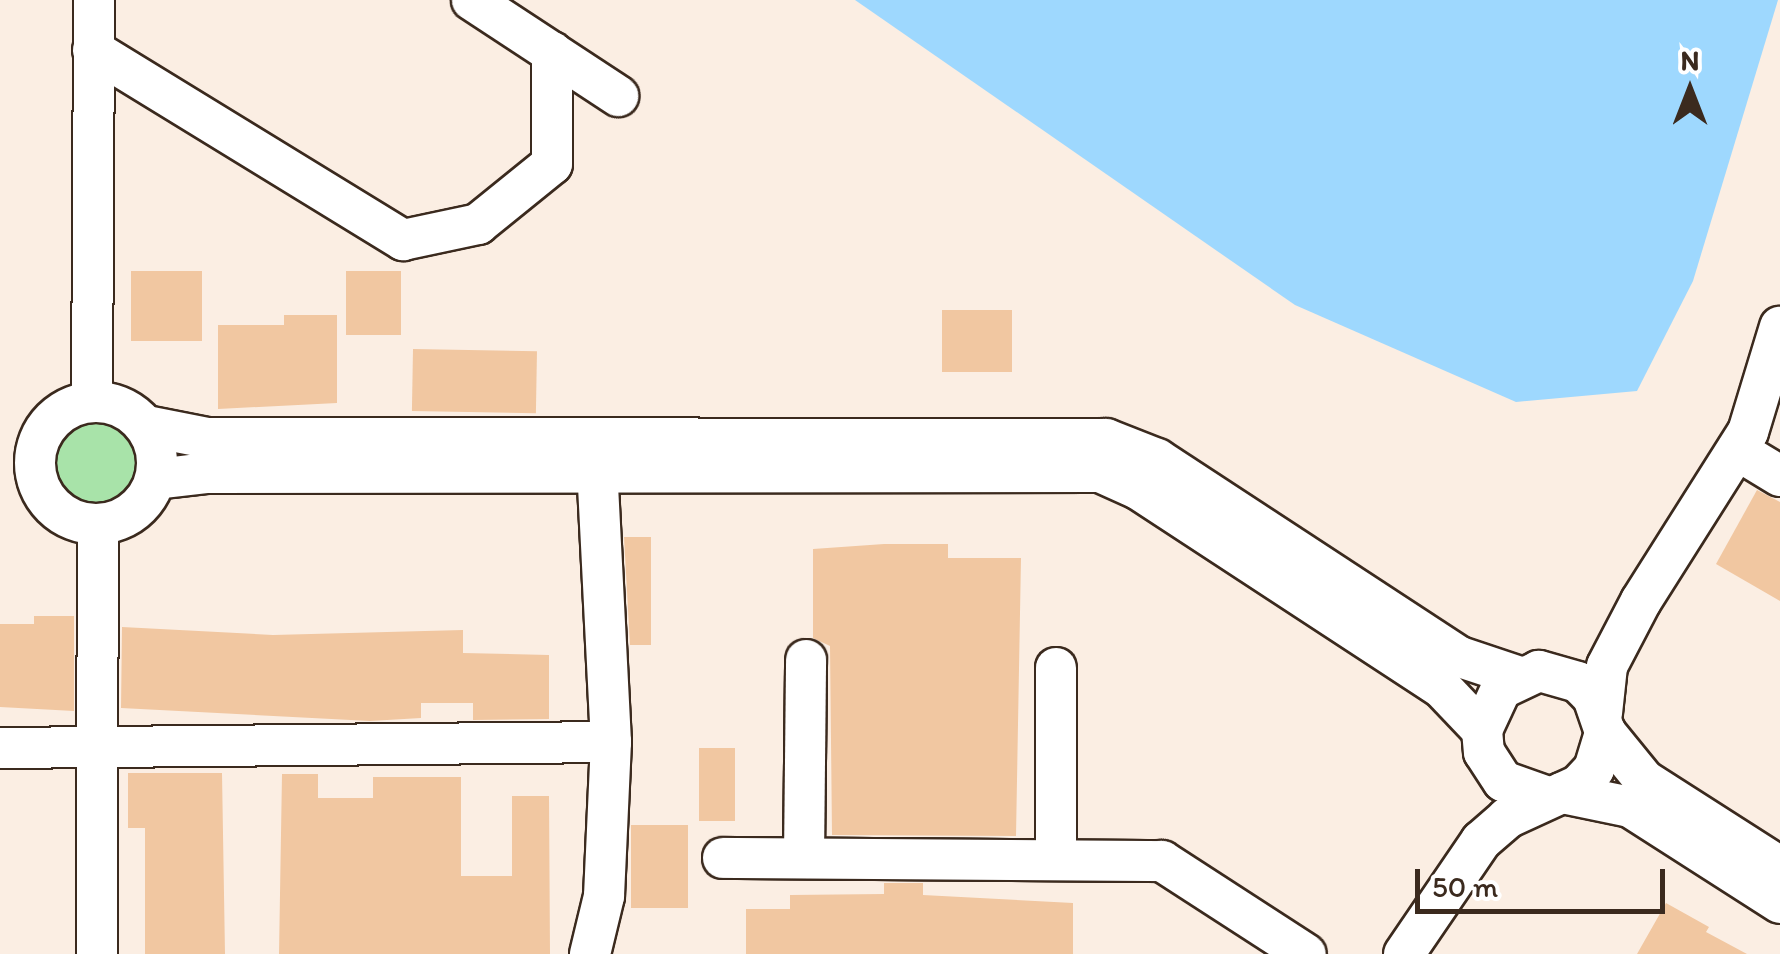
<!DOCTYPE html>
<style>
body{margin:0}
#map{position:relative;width:1780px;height:954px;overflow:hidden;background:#fbeee3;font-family:Itim,sans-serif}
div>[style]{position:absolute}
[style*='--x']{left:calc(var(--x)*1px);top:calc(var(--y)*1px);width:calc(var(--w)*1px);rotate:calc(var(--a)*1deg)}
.green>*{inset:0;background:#a8e3a9}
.round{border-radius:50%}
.water>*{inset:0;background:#9ed8fe}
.building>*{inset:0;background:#f1c7a1;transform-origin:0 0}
.roads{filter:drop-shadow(2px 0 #3b2a1e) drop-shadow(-2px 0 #3b2a1e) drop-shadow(0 2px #3b2a1e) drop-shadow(0 -2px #3b2a1e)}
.street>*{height:40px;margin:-20px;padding:0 20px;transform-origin:20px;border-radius:20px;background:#fff}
.street>.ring{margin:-20px;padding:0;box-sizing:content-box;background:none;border:40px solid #fff;border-radius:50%}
span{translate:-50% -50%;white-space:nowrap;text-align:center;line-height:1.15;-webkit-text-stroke:10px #fff;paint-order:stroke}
.north{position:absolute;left:1640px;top:40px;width:100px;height:100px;-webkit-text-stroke:8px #fff;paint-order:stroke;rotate:0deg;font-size:28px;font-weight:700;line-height:40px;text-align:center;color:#3b2a1e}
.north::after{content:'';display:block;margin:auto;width:35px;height:45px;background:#3b2a1e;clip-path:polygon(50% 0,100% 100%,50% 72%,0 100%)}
.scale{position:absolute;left:1415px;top:869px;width:250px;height:45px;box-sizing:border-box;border:5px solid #3b2a1e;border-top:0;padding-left:12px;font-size:30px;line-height:35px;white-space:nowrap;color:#3b2a1e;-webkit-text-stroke:8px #fff;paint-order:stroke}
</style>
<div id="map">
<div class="green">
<i class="round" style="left:56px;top:419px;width:92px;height:92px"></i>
</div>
<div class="water">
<i style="clip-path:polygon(855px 0,1778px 0,1693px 281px,1637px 391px,1516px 402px,1295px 305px)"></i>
</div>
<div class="building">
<i style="left:131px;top:271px;width:71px;height:70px"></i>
<i style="left:346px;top:271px;width:55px;height:64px"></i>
<i style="left:942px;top:310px;width:70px;height:62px"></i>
<i style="clip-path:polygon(284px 315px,337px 315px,337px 403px,218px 409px,218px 325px,284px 325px)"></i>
<i style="left:413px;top:349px;width:124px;height:62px;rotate:1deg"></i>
<i style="clip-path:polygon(1757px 490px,1780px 502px,1780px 601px,1716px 564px)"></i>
<i style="clip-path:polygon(624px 537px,651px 537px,651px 645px,630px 645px)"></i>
<i style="clip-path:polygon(884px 544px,948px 544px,948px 558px,1021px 558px,1016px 836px,832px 835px,830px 646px,813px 638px,813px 549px)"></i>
<i style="clip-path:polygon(34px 616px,74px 616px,74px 711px,0 707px,0 624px,34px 624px)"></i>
<i style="clip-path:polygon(122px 627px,273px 635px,463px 630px,463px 653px,549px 655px,549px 719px,473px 720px,473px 703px,421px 703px,421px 718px,370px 721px,121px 708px)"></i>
<i style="left:699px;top:748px;width:36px;height:73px"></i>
<i style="clip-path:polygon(128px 773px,222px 773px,225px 954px,145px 954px,145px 828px,128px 828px)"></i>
<i style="clip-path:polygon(282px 774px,318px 774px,318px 798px,373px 798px,373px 777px,461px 777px,461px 876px,512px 876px,512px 796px,549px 796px,550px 954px,279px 954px)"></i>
<i style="left:631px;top:825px;width:57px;height:83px"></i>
<i style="clip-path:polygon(884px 883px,923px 883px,923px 895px,1073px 903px,1073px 954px,746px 954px,746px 909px,790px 909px,790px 895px,884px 894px)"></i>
<i style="clip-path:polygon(1666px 903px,1709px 927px,1706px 932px,1747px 954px,1637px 954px)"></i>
</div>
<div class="roads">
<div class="street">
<i style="--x:472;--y:0;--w:175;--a:33.3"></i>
<i style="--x:93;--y:50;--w:364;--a:31.5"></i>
<i style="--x:403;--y:240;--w:77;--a:-12"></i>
<i style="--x:478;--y:224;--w:95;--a:-39"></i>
<i style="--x:552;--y:164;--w:112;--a:-90"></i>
<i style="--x:92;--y:401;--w:401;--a:-89.7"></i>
<i class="ring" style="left:35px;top:402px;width:82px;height:82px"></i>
<i style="--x:146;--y:426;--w:62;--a:11.1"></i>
<i style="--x:207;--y:438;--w:899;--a:0.06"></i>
<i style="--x:1106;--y:439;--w:55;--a:21.4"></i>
<i style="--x:1157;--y:459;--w:362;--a:33.2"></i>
<i style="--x:1460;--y:657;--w:63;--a:18.4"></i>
<i style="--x:1737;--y:450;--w:50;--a:31.2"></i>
<i style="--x:156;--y:479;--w:50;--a:-6.8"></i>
<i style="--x:206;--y:473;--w:894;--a:-0.06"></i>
<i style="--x:1100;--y:472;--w:42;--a:24.1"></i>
<i style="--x:1138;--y:489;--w:362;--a:33.2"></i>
<i style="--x:1441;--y:687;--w:59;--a:46.4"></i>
<i style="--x:1056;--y:668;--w:192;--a:90"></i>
<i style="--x:1602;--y:713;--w:47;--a:-83.9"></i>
<i style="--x:1607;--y:666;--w:73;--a:-62.4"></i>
<i style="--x:1641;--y:601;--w:200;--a:-57.7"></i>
<i style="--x:1748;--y:432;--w:110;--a:-73.1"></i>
<i style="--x:1605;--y:732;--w:62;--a:50.9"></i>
<i style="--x:1644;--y:780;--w:161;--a:32.6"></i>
<i style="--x:0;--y:748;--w:611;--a:-0.56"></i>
<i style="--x:1562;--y:793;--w:69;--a:11.6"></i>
<i style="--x:1630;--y:807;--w:178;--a:32.6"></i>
<i style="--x:723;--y:858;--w:439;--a:0.4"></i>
<i style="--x:1162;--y:861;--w:171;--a:32.9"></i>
<i style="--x:804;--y:858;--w:198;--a:-89.4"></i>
<i style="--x:97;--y:954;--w:429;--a:-89.9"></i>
<i style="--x:590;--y:954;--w:60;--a:-76.4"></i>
<i style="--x:604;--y:896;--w:154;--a:-87.4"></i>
<i style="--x:611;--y:742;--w:296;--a:-92.9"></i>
<i style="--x:1404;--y:954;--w:137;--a:-55.7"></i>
<i style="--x:1481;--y:841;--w:35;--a:-41"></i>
<i style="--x:1507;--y:818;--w:79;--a:-24.6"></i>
<i style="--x:1579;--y:785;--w:22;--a:-47"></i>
<i style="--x:1594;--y:769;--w:39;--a:-73"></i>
<i style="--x:1605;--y:732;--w:37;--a:-109"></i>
<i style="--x:1593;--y:697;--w:21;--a:-135"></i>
<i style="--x:1578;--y:682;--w:41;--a:-164.2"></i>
<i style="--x:1539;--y:671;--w:42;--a:154.7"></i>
<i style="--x:1501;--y:689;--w:45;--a:114.9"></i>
<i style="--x:1482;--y:730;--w:22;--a:85"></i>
<i style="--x:1484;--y:752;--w:35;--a:57"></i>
<i style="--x:1503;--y:781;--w:45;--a:19.7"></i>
</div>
</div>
<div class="north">N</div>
<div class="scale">50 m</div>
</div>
